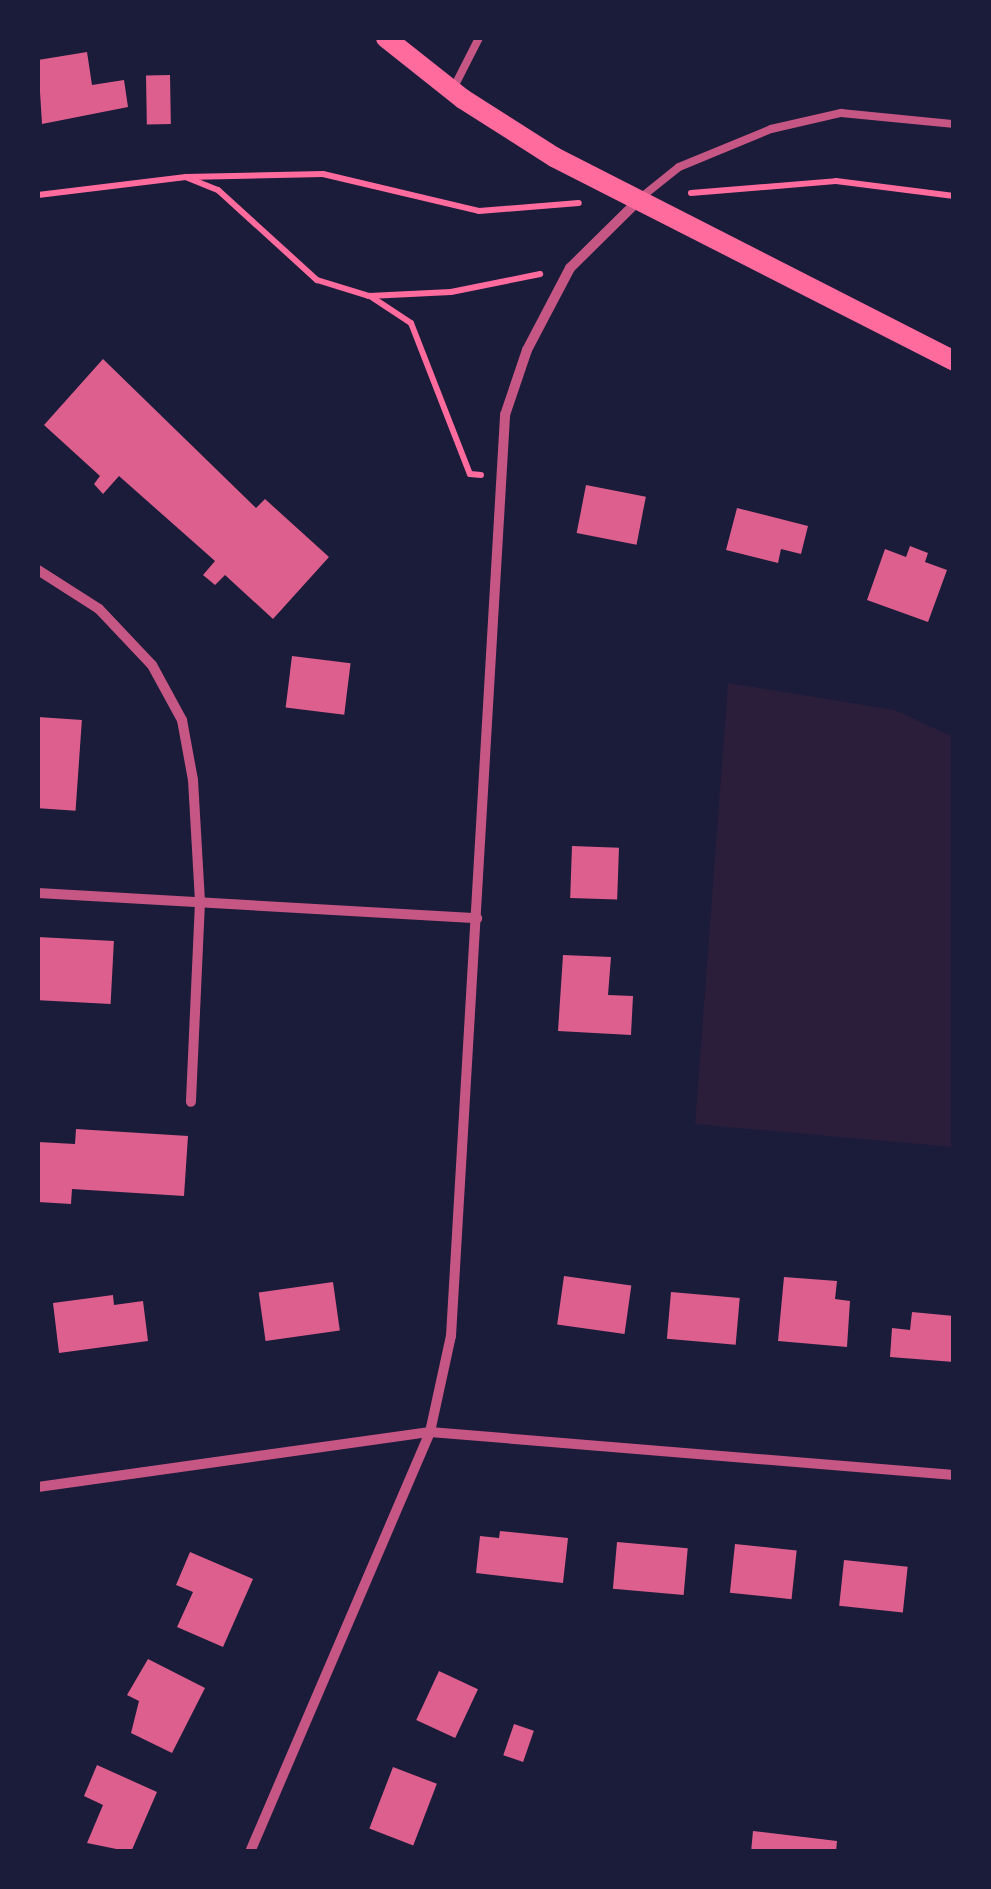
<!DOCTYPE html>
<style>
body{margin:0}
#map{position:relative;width:991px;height:1889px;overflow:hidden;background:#1b1b3a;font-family:Lora,serif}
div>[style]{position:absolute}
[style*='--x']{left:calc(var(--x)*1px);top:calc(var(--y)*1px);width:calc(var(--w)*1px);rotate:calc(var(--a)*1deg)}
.green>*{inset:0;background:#2a1e3b}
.building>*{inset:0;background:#dd5f8e;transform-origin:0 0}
.path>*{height:6px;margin:-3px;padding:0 3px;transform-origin:3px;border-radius:3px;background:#ff6b9d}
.service>*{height:8px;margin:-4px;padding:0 4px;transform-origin:4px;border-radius:4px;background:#c65784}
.minor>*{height:10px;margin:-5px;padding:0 5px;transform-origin:5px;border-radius:5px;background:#c65784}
.secondary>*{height:20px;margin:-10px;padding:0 10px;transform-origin:10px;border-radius:10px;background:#ff6b9d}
span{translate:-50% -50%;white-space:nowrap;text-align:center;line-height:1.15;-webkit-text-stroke:8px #1b1b3a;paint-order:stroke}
.frame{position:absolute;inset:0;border:40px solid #1b1b3a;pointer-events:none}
</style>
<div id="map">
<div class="green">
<i style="clip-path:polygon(728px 683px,895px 710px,953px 737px,953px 1147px,695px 1124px)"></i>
</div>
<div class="building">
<i style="clip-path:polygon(87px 52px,92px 85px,124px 80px,128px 107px,42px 124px,38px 60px)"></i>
<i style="left:170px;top:75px;width:49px;height:24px;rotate:89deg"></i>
<i style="clip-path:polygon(103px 359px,256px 508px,265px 499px,329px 557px,273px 619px,225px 575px,215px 585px,203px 575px,215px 561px,119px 476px,103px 494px,94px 484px,100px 476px,44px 425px)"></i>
<i style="left:586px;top:485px;width:61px;height:49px;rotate:11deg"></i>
<i style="clip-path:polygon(737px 508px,808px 526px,801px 554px,781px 549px,778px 563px,726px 550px)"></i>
<i style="clip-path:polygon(910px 546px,928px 553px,925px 562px,947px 570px,928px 622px,867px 600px,885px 549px,906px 557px)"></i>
<i style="left:292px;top:656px;width:59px;height:52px;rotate:7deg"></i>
<i style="left:38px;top:717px;width:44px;height:91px;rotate:4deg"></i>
<i style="left:572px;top:846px;width:47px;height:52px;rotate:2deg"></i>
<i style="left:38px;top:937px;width:76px;height:63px;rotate:3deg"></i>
<i style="clip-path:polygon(563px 955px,611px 957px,608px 995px,633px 996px,631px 1035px,558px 1031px)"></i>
<i style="clip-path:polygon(76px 1129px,188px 1136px,184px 1196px,72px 1189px,71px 1204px,38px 1202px,38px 1142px,75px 1144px)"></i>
<i style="left:564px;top:1276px;width:68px;height:49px;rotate:8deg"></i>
<i style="clip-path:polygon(784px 1277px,837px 1281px,835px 1299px,850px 1301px,847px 1347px,778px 1341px)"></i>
<i style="left:333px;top:1282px;width:49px;height:75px;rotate:82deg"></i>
<i style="left:671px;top:1292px;width:69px;height:47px;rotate:5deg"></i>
<i style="clip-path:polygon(113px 1295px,114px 1305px,143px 1301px,148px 1341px,59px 1353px,53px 1303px)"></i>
<i style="clip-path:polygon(912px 1312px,954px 1316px,954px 1362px,890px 1357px,892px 1328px,910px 1330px)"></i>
<i style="clip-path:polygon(500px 1531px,568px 1538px,563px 1583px,476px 1573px,480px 1536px,499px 1538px)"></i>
<i style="left:617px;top:1542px;width:71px;height:47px;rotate:5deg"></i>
<i style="left:735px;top:1544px;width:62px;height:49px;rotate:6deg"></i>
<i style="clip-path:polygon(190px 1552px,253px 1579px,223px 1647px,177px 1627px,193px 1592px,176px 1585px)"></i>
<i style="left:844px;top:1560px;width:64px;height:46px;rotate:6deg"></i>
<i style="clip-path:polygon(148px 1659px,205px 1688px,172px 1753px,131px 1733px,139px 1701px,127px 1695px)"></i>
<i style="left:439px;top:1671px;width:43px;height:54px;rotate:25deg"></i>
<i style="left:514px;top:1724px;width:21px;height:33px;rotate:19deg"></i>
<i style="clip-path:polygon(97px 1765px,157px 1792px,131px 1852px,87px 1843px,103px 1805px,84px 1796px)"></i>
<i style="left:393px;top:1767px;width:47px;height:66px;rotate:21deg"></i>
<i style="clip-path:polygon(753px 1831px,837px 1841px,836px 1852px,751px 1852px)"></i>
</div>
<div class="path">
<i style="--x:188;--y:178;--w:32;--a:22"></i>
<i style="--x:218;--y:190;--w:134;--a:42.3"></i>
<i style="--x:317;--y:280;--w:54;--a:17.1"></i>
<i style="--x:369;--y:296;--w:82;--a:-2.8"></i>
<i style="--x:451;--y:292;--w:91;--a:-11.4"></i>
<i style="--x:691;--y:193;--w:145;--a:-4.7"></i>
<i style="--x:836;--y:181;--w:119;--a:7.2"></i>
<i style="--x:38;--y:195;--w:149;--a:-6.9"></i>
<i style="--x:186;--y:177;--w:137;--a:-1.3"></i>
<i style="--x:323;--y:174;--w:160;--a:13.3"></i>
<i style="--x:479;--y:211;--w:100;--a:-4.6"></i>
<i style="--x:370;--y:296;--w:49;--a:33.4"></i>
<i style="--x:411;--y:323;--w:162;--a:68.7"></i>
<i style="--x:470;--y:474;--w:11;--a:5"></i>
</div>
<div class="service">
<i style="--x:454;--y:87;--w:55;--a:-63"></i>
<i style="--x:639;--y:199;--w:51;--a:-38.7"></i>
<i style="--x:679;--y:167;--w:100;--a:-22.4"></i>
<i style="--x:771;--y:129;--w:72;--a:-12.9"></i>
<i style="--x:841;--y:113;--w:114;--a:5.6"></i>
</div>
<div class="minor">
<i style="--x:38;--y:570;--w:72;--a:32.6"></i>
<i style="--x:99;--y:609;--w:77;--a:46.6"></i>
<i style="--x:152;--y:665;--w:63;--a:61.4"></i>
<i style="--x:182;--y:720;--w:61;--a:79.6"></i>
<i style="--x:193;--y:780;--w:122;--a:86.7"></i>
<i style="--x:200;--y:902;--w:200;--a:92.6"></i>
<i style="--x:38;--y:893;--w:440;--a:3.3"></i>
<i style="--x:38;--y:1487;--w:396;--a:-8"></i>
<i style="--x:430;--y:1432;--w:526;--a:4.69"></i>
<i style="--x:250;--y:1852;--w:457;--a:-66.8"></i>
<i style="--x:430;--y:1432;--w:98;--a:-77.7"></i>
<i style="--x:451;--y:1336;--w:923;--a:-86.64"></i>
<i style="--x:505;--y:415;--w:69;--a:-71.3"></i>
<i style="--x:527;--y:350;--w:93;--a:-62.3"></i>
<i style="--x:570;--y:268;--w:95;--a:-44.6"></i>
</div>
<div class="secondary">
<i style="--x:386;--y:38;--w:98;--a:38.4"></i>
<i style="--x:463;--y:99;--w:108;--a:32.5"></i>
<i style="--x:554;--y:157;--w:449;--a:27"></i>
</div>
<div class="frame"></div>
</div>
